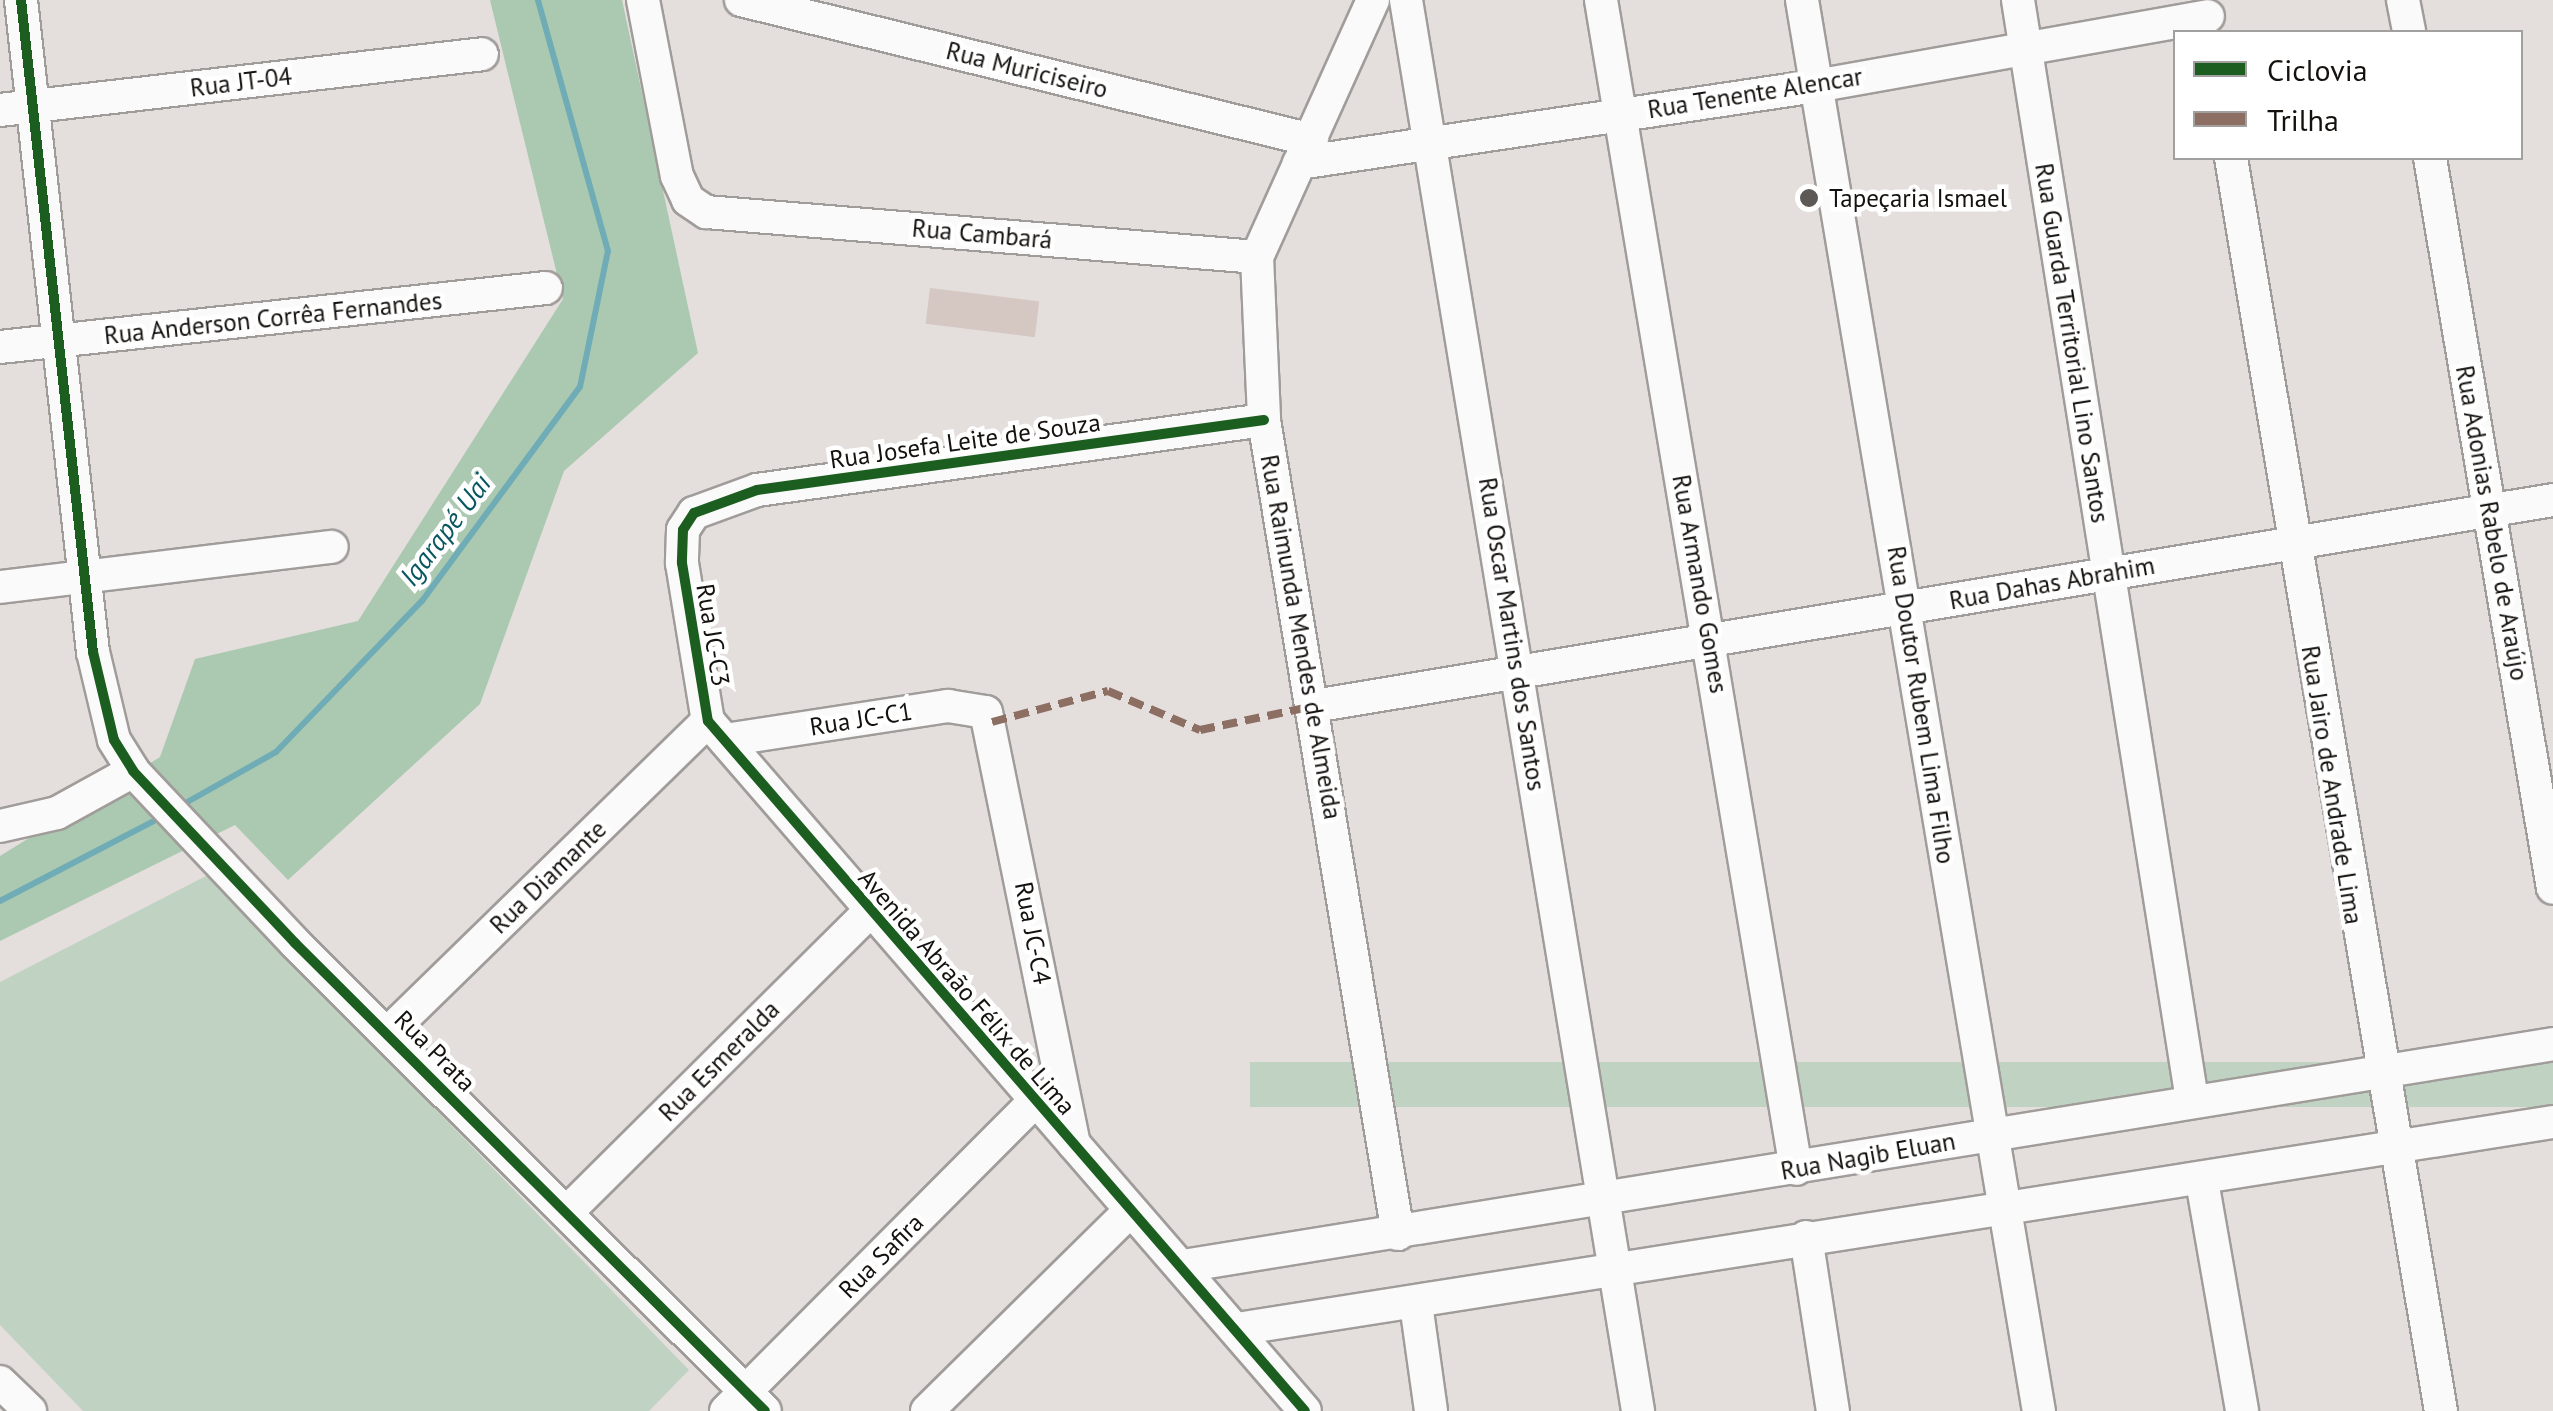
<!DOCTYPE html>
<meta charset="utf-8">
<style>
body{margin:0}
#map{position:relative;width:2553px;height:1411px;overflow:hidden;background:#e4dedc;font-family:"PT Sans",sans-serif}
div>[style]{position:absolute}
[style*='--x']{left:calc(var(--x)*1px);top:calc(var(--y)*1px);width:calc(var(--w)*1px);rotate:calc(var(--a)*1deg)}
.green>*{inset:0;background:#c0d2c2;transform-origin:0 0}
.forest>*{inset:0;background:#abc9b1}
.stream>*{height:6px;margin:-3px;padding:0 3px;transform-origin:3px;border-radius:3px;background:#70acb6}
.building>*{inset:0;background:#d5c7c1;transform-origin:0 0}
.roads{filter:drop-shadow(2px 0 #a09c9a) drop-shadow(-2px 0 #a09c9a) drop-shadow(0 2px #a09c9a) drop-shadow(0 -2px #a09c9a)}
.minor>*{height:32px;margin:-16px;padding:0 16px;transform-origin:16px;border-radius:16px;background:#fbfafa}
.quiet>*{height:8px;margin-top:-4px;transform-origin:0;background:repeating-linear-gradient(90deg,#8d6e63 0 15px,transparent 0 23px)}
.cycleway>*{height:10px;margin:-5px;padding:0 5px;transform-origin:5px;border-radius:5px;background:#1b5e20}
.dots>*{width:28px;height:28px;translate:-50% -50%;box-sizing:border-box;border:5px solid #fff;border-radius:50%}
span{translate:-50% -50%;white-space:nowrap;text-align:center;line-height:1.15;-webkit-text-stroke:9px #fff;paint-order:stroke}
.street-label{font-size:25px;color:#14110f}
.poi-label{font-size:25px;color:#14110f}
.left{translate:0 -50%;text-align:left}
.water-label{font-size:28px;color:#095761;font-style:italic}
.legend{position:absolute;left:2173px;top:30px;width:350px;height:130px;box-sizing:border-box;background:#fff;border:2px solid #a1a09f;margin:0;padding:12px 18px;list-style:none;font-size:30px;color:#14110f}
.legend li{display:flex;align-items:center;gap:20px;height:50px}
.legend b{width:50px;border:2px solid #a1a09f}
</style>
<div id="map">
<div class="green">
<i style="clip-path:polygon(208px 875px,689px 1370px,649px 1411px,83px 1411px,0 1325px,0 982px)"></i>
<i style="left:2553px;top:1062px;width:45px;height:1303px;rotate:90deg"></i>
</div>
<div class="forest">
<i style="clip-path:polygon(490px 0,622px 0,698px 353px,564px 471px,480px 704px,288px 880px,235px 825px,0 941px,0 856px,160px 757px,195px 659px,358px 621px,563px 299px)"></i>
</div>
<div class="stream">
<i style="--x:182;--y:805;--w:108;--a:-29.4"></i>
<i style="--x:276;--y:752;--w:210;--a:-46"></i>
<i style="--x:422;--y:601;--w:266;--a:-53.6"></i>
<i style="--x:580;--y:387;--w:139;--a:-78.4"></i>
<i style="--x:608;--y:251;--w:261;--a:-105.6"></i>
<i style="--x:0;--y:901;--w:184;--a:-27.5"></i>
</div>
<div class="building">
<i style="left:930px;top:288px;width:110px;height:36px;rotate:7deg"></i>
</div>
<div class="roads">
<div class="minor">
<i style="--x:21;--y:0;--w:656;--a:83.7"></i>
<i style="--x:93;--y:652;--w:90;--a:76.6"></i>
<i style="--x:114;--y:740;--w:36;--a:58"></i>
<i style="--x:133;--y:771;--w:236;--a:46.7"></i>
<i style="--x:295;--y:943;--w:663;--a:44.88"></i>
<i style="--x:643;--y:0;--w:179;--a:79.1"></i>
<i style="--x:677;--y:176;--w:26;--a:65"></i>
<i style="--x:688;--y:200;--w:22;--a:34"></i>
<i style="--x:706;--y:212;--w:553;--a:4.67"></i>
<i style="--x:741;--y:0;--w:588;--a:13.78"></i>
<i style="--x:1373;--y:0;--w:282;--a:114.3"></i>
<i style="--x:1257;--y:257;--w:163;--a:87.5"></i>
<i style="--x:1264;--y:420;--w:825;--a:80.65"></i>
<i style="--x:1406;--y:0;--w:1430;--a:80.66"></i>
<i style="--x:1601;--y:0;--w:1185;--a:80.53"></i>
<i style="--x:1802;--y:0;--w:1431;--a:80.47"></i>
<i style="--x:2018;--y:0;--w:1114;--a:81.01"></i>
<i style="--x:2403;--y:0;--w:33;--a:79"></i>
<i style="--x:0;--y:110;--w:485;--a:-6.6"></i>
<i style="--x:2231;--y:158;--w:1270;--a:80.49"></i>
<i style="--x:2430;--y:158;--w:740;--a:80.44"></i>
<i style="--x:1299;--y:163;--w:523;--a:-8.47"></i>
<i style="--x:1816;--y:86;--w:398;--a:-10.1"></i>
<i style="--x:0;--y:347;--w:549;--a:-6.17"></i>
<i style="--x:1264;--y:420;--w:512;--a:172.14"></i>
<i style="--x:757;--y:490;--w:67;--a:159.9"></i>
<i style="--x:694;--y:513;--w:20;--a:123"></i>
<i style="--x:683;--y:530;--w:33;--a:92"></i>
<i style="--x:682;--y:563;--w:160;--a:80.7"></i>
<i style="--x:708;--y:721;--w:912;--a:49.13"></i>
<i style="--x:0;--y:587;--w:334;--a:-6.9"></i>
<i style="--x:1314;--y:706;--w:1256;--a:-9.44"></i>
<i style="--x:725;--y:740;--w:226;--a:-8.7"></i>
<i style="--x:948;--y:706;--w:38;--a:9"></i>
<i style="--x:986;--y:712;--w:441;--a:78.5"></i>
<i style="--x:0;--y:826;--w:58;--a:-12.8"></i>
<i style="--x:57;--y:813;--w:87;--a:-28.9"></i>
<i style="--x:389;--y:1032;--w:446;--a:-44.3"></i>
<i style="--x:2202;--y:1181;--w:233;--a:80.1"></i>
<i style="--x:568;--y:1211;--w:426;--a:-44.8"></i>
<i style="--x:1806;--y:1237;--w:176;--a:81.2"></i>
<i style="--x:1183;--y:1266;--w:1388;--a:-9.2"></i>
<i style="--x:1416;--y:1304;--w:108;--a:82"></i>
<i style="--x:1237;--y:1329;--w:1332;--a:-8.94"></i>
<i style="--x:0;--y:1382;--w:42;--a:44"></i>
<i style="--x:726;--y:1411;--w:438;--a:-45.1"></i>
<i style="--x:927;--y:1411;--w:284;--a:-44.6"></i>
</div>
</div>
<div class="quiet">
<i style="--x:992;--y:722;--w:120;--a:-15"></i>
<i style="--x:1108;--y:691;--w:100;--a:23"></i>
<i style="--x:1200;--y:730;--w:116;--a:-11.9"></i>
</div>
<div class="cycleway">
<i style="--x:21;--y:0;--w:656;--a:83.7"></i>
<i style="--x:93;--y:652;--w:90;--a:76.6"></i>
<i style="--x:114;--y:740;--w:36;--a:58"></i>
<i style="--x:133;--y:771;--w:236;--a:46.7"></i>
<i style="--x:295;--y:943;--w:663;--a:44.88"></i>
<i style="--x:1264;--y:420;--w:512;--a:172.14"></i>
<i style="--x:757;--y:490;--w:67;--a:159.9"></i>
<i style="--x:694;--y:513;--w:20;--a:123"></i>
<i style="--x:683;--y:530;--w:33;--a:92"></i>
<i style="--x:682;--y:563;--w:160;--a:80.7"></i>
<i style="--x:708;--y:721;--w:912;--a:49.13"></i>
</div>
<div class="dots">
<i style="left:1809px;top:198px;background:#5d5957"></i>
</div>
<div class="street-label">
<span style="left:1027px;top:70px;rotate:14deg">Rua Muriciseiro</span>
<span style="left:241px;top:82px;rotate:-7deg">Rua JT-04</span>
<span style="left:1755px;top:93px;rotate:-9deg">Rua Tenente Alencar</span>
<span style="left:982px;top:234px;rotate:5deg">Rua Cambará</span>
<span style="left:273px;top:318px;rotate:-6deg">Rua Anderson Corrêa Fernandes</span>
<span style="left:2072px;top:343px;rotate:81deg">Rua Guarda Territorial Lino Santos</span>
<span style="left:965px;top:441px;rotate:-8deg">Rua Josefa Leite de Souza</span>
<span style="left:2492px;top:523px;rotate:80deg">Rua Adonias Rabelo de Araújo</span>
<span style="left:2052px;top:583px;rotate:-10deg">Rua Dahas Abrahim</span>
<span style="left:1700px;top:584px;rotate:80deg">Rua Armando Gomes</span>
<span style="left:1512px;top:634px;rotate:81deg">Rua Oscar Martins dos Santos</span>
<span style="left:713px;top:635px;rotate:81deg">Rua JC-C3</span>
<span style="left:1301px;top:637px;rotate:80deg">Rua Raimunda Mendes de Almeida</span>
<span style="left:1921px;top:705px;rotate:81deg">Rua Doutor Rubem Lima Filho</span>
<span style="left:861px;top:719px;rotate:-9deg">Rua JC-C1</span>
<span style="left:2332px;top:785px;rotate:81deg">Rua Jairo de Andrade Lima</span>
<span style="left:548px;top:877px;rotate:-44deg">Rua Diamante</span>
<span style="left:1033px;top:933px;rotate:79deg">Rua JC-C4</span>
<span style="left:967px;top:992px;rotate:49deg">Avenida Abraão Félix de Lima</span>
<span style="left:435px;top:1051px;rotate:45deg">Rua Prata</span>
<span style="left:719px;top:1061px;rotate:-45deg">Rua Esmeralda</span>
<span style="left:1868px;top:1156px;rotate:-10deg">Rua Nagib Eluan</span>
<span style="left:881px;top:1256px;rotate:-45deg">Rua Safira</span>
</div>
<div class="poi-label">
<span class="left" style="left:1829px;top:198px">Tapeçaria Ismael</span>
</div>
<div class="water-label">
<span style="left:445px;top:530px;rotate:-53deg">Igarapé Uai</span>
</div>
<ul class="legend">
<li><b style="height:12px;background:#1b5e20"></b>Ciclovia</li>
<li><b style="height:12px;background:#8d6e63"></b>Trilha</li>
</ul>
</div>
